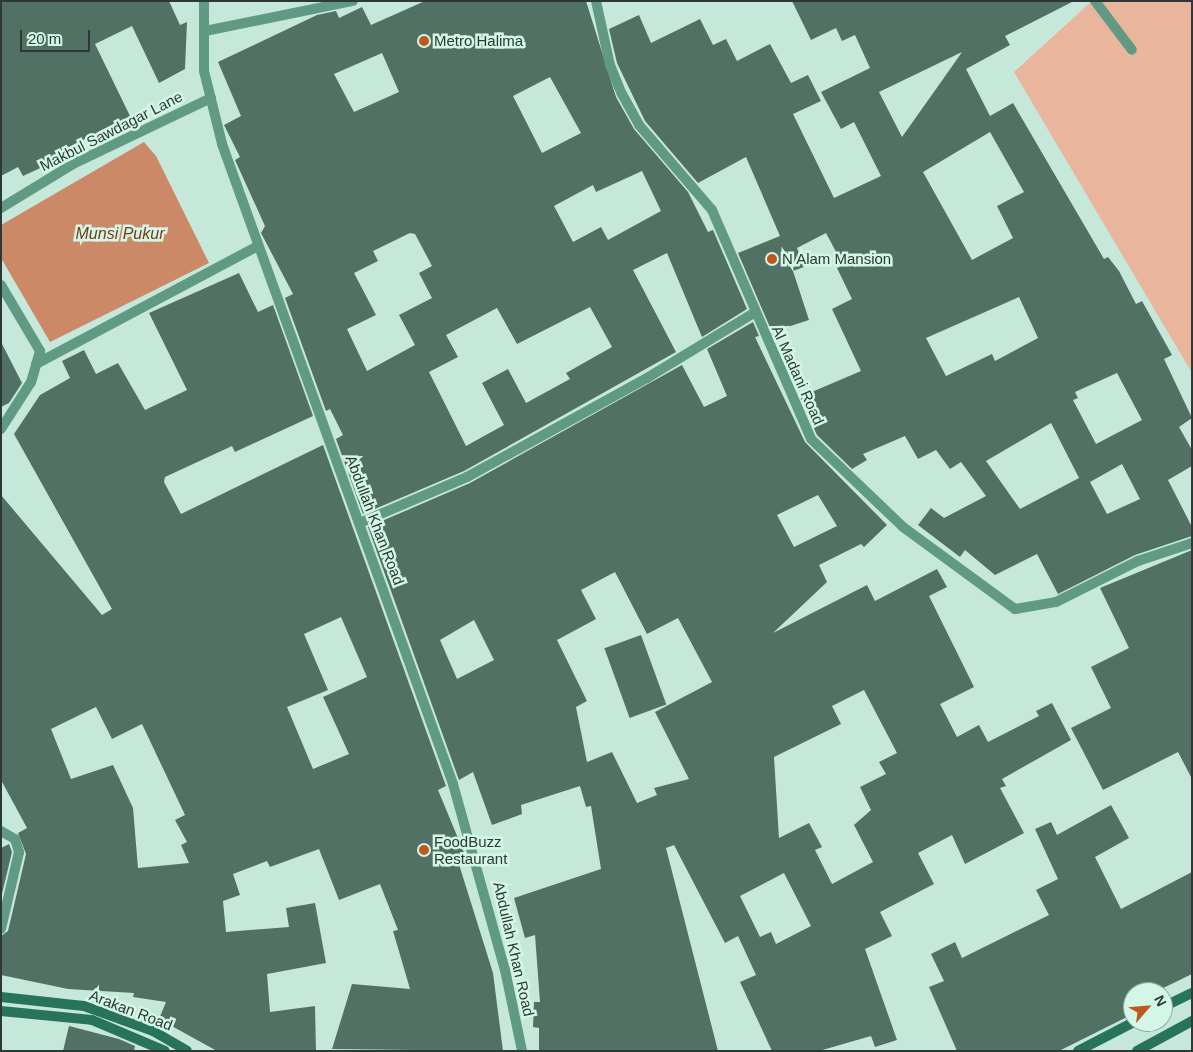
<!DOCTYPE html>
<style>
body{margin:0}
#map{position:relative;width:1193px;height:1052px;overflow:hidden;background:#c6e8da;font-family:Arial,sans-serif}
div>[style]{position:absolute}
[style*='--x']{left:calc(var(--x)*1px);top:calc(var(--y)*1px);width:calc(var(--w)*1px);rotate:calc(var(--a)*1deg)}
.green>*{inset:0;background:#e9b59c}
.water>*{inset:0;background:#cc8967}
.building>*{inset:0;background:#527165;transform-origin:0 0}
.minor>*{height:10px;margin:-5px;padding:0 5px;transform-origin:5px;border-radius:5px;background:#609a84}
.tertiary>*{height:10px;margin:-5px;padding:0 5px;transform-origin:5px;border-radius:5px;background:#609a84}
.secondary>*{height:10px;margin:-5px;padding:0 5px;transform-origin:5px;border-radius:5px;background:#27745b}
.dots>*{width:14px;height:14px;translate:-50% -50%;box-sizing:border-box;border:2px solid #d3f6e7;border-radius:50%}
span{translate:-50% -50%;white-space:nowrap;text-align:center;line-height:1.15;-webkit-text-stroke:5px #d3f6e7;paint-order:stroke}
.poi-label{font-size:15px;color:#2c3934}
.left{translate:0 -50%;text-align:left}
.street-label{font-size:15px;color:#2c3934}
.water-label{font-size:16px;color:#793a16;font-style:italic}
.frame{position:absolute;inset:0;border:2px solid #2c3934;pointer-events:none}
.north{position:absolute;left:1123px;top:982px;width:50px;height:50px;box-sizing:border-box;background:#d3f6e7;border:1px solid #90aa9f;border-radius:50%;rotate:63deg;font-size:14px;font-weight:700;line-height:20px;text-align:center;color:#2c3934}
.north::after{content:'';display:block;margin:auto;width:18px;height:22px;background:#bb591e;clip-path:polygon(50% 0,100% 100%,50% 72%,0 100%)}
.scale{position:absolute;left:20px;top:30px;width:70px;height:22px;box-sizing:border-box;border:2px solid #2c3934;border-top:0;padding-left:6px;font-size:15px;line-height:18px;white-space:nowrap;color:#2c3934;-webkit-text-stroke:4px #d3f6e7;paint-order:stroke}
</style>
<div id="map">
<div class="green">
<i style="clip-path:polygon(1092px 1px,1192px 1px,1192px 373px,1014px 72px)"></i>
</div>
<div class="water">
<i style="clip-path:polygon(144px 142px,156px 156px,209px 263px,50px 342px,1px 258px,1px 225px)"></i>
</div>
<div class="building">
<i style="clip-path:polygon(1px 1px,169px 1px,180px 25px,187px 22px,185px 69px,159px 83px,132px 26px,95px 44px,130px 116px,79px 142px,82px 147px,64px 157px,23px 176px,18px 167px,1px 176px)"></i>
<i style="clip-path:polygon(evenodd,425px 1px,586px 1px,616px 97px,634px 129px,688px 192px,708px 232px,713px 230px,747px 309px,702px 337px,667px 253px,633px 270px,676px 352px,464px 471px,363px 514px,336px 439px,343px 435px,330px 409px,326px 411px,285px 298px,293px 294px,261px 233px,265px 226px,235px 160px,240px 157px,224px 125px,241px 116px,218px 62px,317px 15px,336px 11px,339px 18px,362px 7px,371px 25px,425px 1px,382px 53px,399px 92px,354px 112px,334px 74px,382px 53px,425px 1px,550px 77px,581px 133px,542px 153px,513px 96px,550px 77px,425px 1px,642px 171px,661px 211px,608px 240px,601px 227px,573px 242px,554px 206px,593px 185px,596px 192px,642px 171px,425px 1px,410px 233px,415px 234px,432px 266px,419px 273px,432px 298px,399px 315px,415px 345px,367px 371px,347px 329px,376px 315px,354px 273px,378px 261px,373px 251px,410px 233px,425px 1px,590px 307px,612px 347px,566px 373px,570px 379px,526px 403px,508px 369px,482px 383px,504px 425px,466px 446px,429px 372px,458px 357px,446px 335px,497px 308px,517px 344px,590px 307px)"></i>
<i style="clip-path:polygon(evenodd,792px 1px,1074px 1px,1005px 36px,1010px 45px,966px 69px,990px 116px,1013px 103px,1104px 259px,1108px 257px,1119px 271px,1136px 304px,1142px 301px,1172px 355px,1164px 359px,1192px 418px,1179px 427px,1192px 450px,1192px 466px,1168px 480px,1192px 527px,1192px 536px,1135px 555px,1058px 594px,1037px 554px,995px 575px,965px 550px,960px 557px,918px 525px,931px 508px,944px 518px,986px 496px,961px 462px,950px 469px,936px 450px,918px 459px,905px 436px,863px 454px,867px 460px,852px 469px,817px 435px,800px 397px,861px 371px,832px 309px,852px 299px,837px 268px,843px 265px,826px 233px,797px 248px,804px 267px,793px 271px,809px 320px,772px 332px,738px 253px,780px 236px,746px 157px,698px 183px,645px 121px,617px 63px,609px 29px,639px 15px,651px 43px,700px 19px,713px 45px,726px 39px,737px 61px,770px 44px,791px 83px,808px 75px,821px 101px,793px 114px,834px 198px,881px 176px,854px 122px,841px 129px,821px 92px,870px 68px,855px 35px,842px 41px,836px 28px,811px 40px,792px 1px,962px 52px,941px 82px,902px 137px,879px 92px,962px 52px,792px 1px,990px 132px,1024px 192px,997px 206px,1013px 238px,972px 260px,923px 172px,990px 132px,792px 1px,1019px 297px,1038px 338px,995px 361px,992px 354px,946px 376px,926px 338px,1019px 297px,792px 1px,1117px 373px,1142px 420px,1096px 444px,1073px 400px,1078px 398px,1075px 392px,1117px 373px,792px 1px,1051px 423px,1079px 478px,1020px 509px,986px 461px,1051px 423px,792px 1px,1122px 464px,1140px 499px,1107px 514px,1090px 482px,1122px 464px)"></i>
<i style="clip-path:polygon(evenodd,239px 273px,258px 312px,273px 305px,313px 416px,235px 452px,232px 446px,165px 477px,164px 482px,181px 514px,323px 445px,446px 786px,438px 790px,465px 855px,457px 858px,493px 973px,503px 1051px,332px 1049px,352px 984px,410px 989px,393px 931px,398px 930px,380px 884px,339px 900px,319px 849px,270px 867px,267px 861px,233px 874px,240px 895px,223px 901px,226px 932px,289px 927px,286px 908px,315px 903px,326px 963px,267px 974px,270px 1012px,315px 1006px,316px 1051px,217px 1051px,159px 1019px,166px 1002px,133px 997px,134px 993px,68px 989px,1px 975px,1px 936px,8px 931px,26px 854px,18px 833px,27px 828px,1px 780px,1px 495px,102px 615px,112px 609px,14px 434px,40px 395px,70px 378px,62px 361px,84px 350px,96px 374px,118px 363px,145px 410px,187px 390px,149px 313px,239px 273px,341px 617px,367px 677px,323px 697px,349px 754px,313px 769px,287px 707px,328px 690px,304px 634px,341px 617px,239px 273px,96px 707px,112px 739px,142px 724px,185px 815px,175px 820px,187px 842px,181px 845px,189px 863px,138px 868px,133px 808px,113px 765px,71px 779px,51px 729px,96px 707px)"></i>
<i style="clip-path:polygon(evenodd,753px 322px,759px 336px,755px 337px,805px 442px,887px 525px,864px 547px,861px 544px,819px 565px,827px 582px,773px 633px,867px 585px,875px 601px,937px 569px,947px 587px,929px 596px,974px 687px,940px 704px,957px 737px,979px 725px,988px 742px,1039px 716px,1036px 711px,1052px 703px,1071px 740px,1002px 779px,1006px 786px,1000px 788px,1024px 833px,965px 864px,952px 835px,918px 853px,934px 884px,880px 912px,892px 936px,865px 949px,897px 1040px,875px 1047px,871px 1036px,819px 1051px,772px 1051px,740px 982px,756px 975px,738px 936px,725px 943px,674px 845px,666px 848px,718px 1051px,539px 1051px,539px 1028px,533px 1027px,534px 1002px,540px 1002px,535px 935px,525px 938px,514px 898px,601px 869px,591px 806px,586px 807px,580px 786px,521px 805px,522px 814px,492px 825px,473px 772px,459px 780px,368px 527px,470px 483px,682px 365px,704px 407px,727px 396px,707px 349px,753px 322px,818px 495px,837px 526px,794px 547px,777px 515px,818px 495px,753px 322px,615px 572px,647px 634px,678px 618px,712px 682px,655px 712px,689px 779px,654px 788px,657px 795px,637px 803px,612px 752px,587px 762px,576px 707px,587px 701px,557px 640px,596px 619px,581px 590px,615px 572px,753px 322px,474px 620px,494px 660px,457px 679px,440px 640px,474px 620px,753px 322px,864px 690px,897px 753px,879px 762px,886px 774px,860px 787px,871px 810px,854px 825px,873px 862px,832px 884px,815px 850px,822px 847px,809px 823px,779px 838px,774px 757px,841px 724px,832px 706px,864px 690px,753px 322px,784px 873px,811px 926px,776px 944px,771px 932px,760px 937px,740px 896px,784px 873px)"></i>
<i style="clip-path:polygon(1px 342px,22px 383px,9px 403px,1px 407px)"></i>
<i style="clip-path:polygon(1192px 550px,1192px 779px,1178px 752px,1103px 790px,1071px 728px,1111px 708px,1091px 667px,1129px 648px,1100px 588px)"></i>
<i style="left:641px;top:635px;width:74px;height:39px;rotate:70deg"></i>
<i style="clip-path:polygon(1111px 805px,1129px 838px,1095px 857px,1121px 909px,1192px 872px,1192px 974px,1155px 992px,1133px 992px,1133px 1014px,1059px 1051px,957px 1051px,929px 987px,944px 981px,931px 954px,955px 942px,962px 958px,1049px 915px,1036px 890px,1058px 879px,1035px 829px,1051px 822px,1057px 835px)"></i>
<i style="clip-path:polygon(9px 844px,12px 852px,1px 898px,1px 848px)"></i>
<i style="clip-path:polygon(69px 1026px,119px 1039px,135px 1046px,134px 1051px,63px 1051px)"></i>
</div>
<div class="minor">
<i style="--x:1095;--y:1;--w:61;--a:52.9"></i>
<i style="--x:205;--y:31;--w:151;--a:-11.5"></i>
<i style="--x:1;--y:208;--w:84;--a:-31.4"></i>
<i style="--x:73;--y:164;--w:153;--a:-25.6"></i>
<i style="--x:1;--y:285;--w:77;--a:59.4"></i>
<i style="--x:40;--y:351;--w:32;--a:106"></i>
<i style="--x:31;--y:382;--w:56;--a:122.6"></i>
<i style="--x:36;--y:364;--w:251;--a:-28"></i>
<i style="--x:362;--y:522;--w:114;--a:-23.2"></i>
<i style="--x:467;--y:477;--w:205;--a:-28.8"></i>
<i style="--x:647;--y:378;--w:125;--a:-31.3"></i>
<i style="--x:1;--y:831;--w:16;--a:30"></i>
<i style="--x:15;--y:839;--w:14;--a:73"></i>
<i style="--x:19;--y:852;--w:79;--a:103.2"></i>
</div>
<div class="tertiary">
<i style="--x:204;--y:1;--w:70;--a:90"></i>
<i style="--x:204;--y:71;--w:75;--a:76.1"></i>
<i style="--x:222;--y:144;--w:680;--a:70.15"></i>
<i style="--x:453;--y:784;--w:193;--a:74.4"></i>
<i style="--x:505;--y:970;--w:83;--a:78.1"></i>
<i style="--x:596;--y:1;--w:66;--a:77.7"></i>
<i style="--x:610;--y:65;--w:31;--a:68"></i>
<i style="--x:622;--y:94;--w:35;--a:61"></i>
<i style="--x:639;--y:125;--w:112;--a:49.3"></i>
<i style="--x:712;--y:210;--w:249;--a:66.6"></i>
<i style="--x:811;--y:439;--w:127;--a:43.7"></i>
<i style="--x:903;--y:527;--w:139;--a:36.2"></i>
<i style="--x:1015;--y:609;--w:42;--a:-9.7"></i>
<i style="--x:1056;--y:602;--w:92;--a:-26.6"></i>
<i style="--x:1138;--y:561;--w:57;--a:-18.4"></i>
</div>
<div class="secondary">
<i style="--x:1;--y:997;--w:83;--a:6.2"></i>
<i style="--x:84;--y:1006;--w:73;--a:19.9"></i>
<i style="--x:153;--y:1031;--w:39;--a:30"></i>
<i style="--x:1163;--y:1007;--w:32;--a:-26"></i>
<i style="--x:1;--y:1011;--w:91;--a:5.6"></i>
<i style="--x:92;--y:1020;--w:79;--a:23"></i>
<i style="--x:1078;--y:1051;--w:63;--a:-27.4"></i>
<i style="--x:1137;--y:1051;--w:63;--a:-28.6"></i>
</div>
<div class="dots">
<i style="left:424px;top:41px;background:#bb591e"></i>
<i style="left:772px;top:259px;background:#bb591e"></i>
<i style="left:424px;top:850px;background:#bb591e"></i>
</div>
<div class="poi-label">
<span class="left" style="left:434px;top:41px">Metro Halima</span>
<span class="left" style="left:782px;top:259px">N Alam Mansion</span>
<span class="left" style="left:434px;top:850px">FoodBuzz<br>Restaurant</span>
</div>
<div class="street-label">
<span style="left:111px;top:131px;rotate:-27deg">Makbul Sawdagar Lane</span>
<span style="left:798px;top:375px;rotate:66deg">Al Madani Road</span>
<span style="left:375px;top:520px;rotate:69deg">Abdullah Khan Road</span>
<span style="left:514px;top:949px;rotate:77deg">Abdullah Khan Road</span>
<span style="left:131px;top:1010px;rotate:21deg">Arakan Road</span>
</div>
<div class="water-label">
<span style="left:120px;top:234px">Munsi Pukur</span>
</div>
<div class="frame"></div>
<div class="north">N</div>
<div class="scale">20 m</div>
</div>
